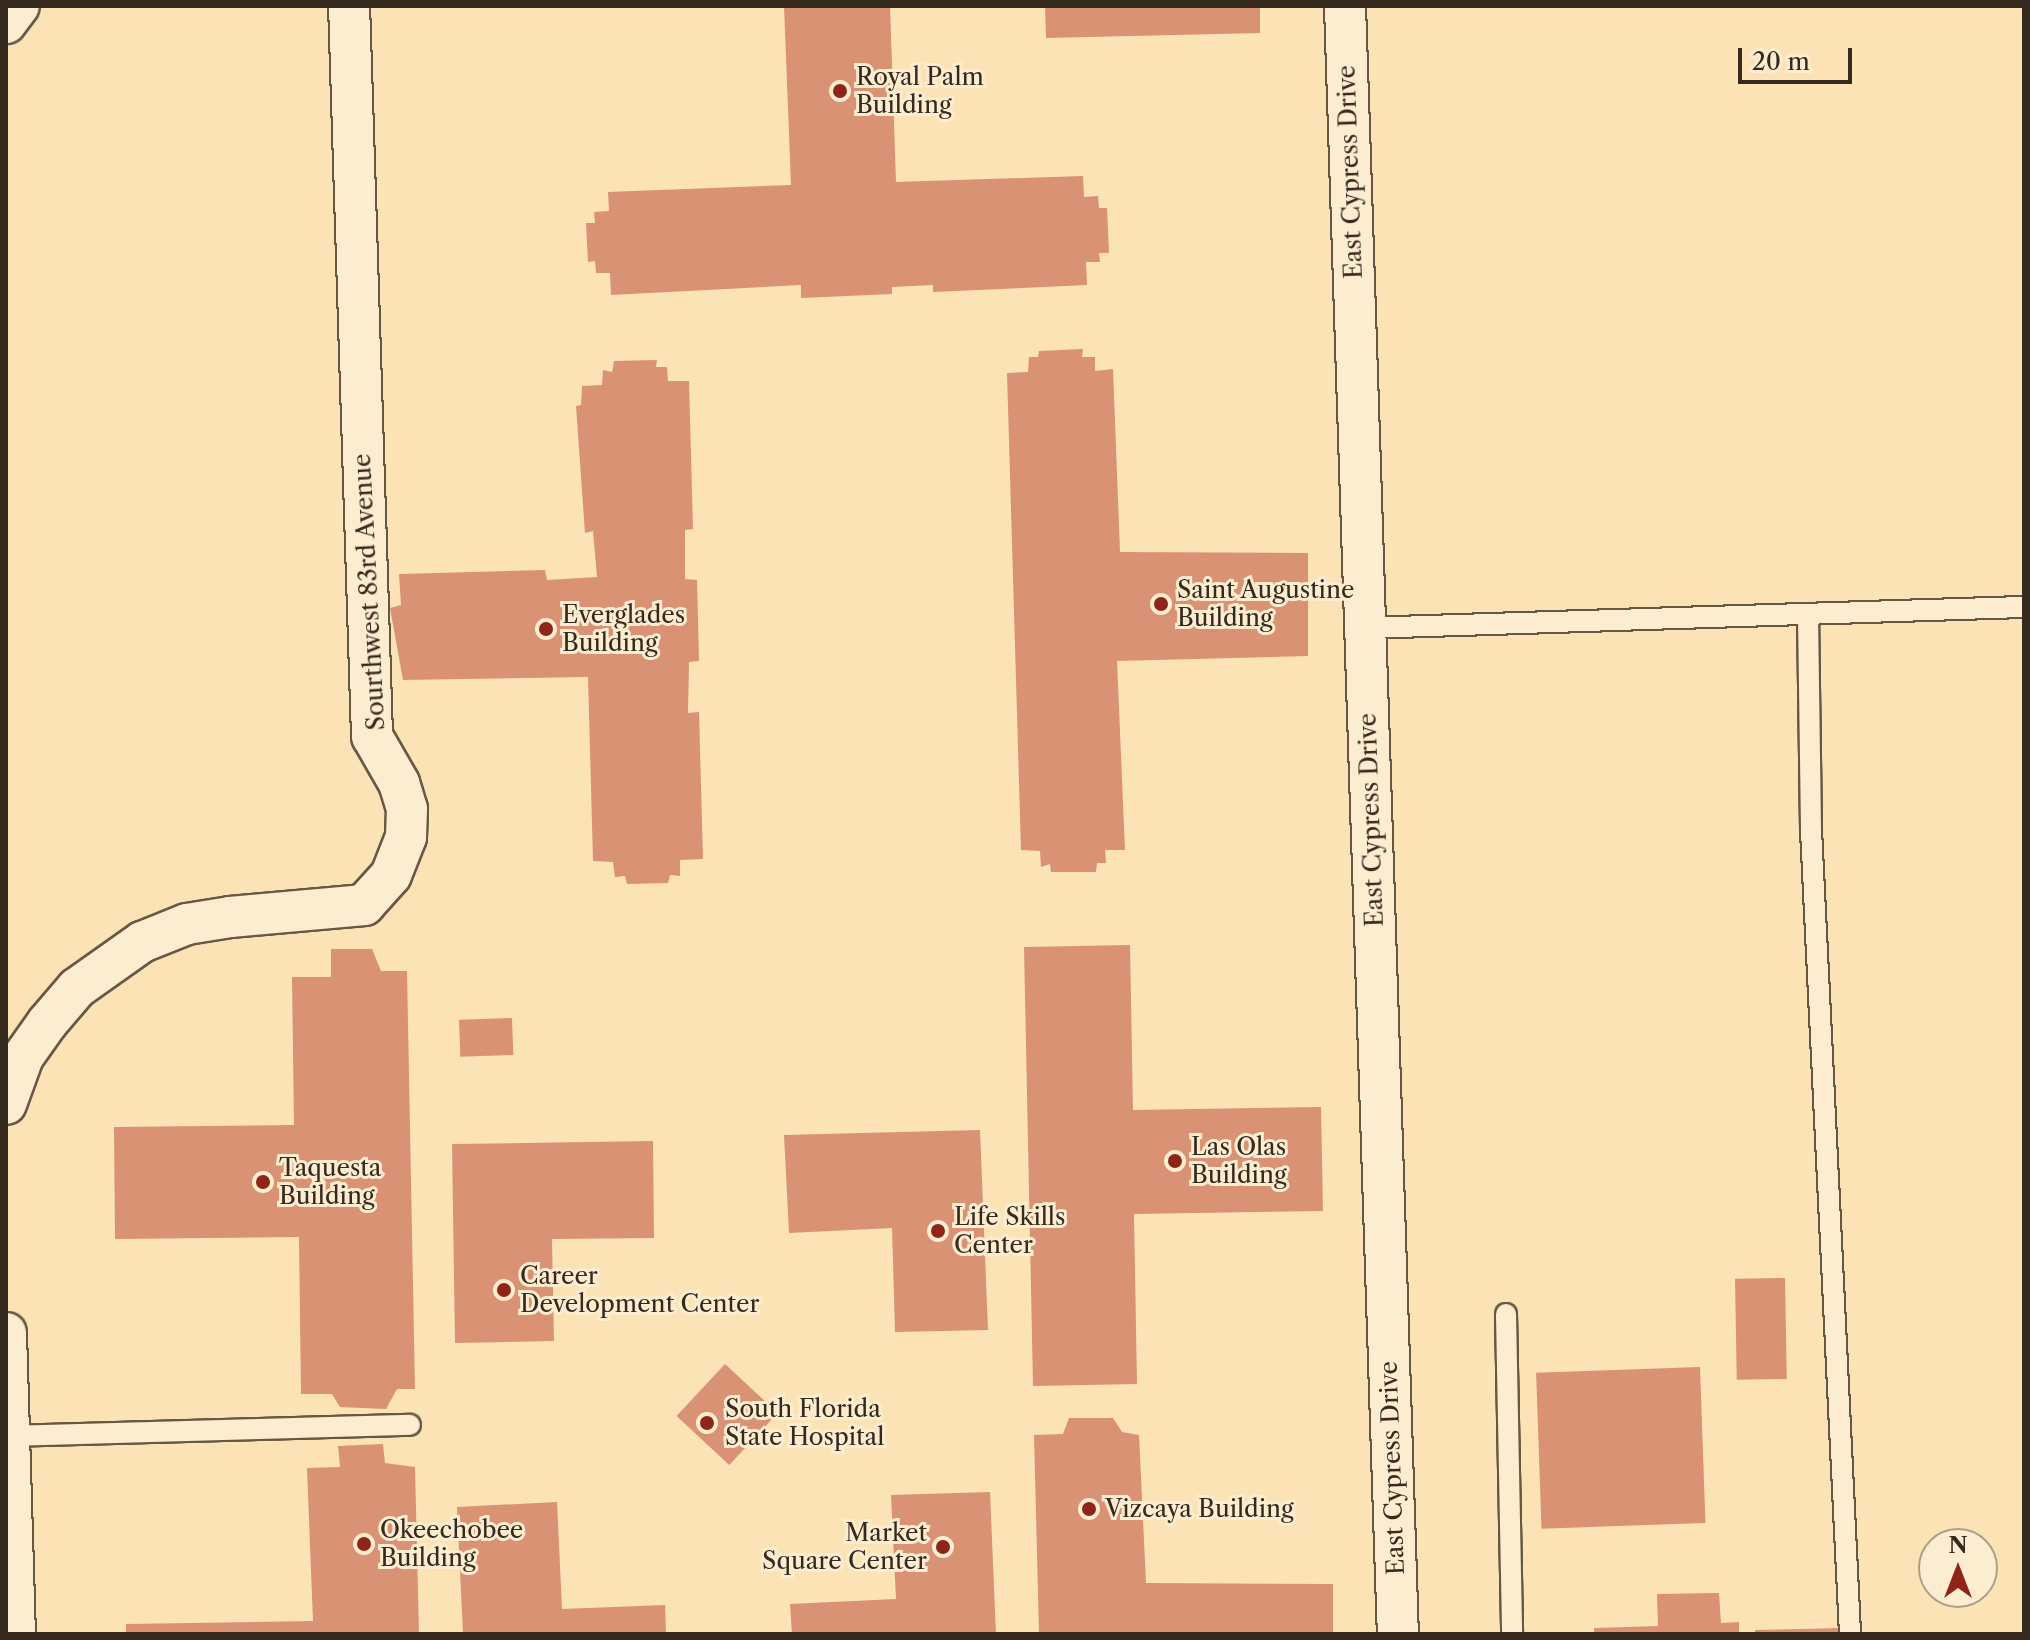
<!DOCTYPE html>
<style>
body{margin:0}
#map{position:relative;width:2030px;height:1640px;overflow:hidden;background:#fbe3b6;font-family:"Libre Caslon Text",serif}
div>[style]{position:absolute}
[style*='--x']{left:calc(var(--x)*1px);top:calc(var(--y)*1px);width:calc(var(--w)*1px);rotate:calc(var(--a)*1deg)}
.building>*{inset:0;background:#d99274;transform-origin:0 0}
.roads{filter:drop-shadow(2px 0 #675845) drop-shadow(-2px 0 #675845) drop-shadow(0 2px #675845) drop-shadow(0 -2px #675845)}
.lane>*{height:20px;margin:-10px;padding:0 10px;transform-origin:10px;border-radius:10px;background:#fcedd0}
.street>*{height:40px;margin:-20px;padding:0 20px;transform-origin:20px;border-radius:20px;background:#fcedd0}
.dots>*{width:22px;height:22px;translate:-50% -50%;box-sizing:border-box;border:4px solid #fcedd0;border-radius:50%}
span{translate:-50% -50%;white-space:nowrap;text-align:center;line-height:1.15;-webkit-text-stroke:6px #fcedd0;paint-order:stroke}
.poi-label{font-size:24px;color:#362a1f}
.left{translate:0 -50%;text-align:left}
.right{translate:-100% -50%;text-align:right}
.street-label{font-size:24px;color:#362a1f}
.frame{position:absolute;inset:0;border:8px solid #362a1f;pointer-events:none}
.north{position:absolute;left:1918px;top:1528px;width:80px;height:80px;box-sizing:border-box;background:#fcedd0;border:2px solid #ad9f89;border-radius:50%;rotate:0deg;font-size:22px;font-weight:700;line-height:32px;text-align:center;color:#362a1f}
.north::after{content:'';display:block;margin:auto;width:28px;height:36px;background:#8f2418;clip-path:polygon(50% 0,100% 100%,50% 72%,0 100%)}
.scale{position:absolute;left:1738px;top:48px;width:114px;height:36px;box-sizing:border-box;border:4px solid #362a1f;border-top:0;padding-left:10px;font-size:24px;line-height:28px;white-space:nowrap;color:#362a1f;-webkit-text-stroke:6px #fcedd0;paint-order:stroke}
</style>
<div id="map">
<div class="building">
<i style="clip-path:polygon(784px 6px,890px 6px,896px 182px,1083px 176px,1084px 197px,1098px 196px,1099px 208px,1107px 208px,1109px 253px,1099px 253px,1100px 262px,1086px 262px,1087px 285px,933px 292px,933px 285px,892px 287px,892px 294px,801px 298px,801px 285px,611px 295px,610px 273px,596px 273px,595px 261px,588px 262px,586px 223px,595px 223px,594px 212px,609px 211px,608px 192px,791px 185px)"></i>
<i style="clip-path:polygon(1045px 6px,1260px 6px,1260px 33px,1046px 38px)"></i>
<i style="clip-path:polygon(1083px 349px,1082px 357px,1095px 357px,1095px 371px,1113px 369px,1120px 552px,1308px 553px,1308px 656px,1117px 661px,1125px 850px,1105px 850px,1106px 863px,1097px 863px,1096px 872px,1051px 872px,1050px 864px,1041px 867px,1040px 851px,1021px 850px,1007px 373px,1028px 372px,1029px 357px,1038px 357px,1039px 351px)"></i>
<i style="clip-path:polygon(657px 360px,656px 367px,667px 367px,668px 381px,689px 381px,693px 529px,685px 530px,685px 579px,697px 580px,699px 661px,689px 662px,688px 713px,699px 712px,703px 859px,680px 860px,680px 876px,670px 875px,668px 883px,627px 884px,625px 876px,615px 877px,613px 862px,593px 861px,588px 677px,403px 680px,390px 608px,401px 605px,399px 574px,545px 570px,547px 580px,597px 577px,593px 531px,585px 533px,576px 406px,581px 405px,582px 386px,602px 385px,603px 370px,612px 372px,614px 361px)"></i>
<i style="clip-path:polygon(1130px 945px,1133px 1110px,1321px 1107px,1323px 1211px,1134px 1214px,1137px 1384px,1033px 1386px,1024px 947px)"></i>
<i style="clip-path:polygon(331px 949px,372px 949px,381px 971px,407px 971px,415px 1389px,397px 1389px,386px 1409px,340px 1407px,332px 1394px,301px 1394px,299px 1237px,115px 1239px,114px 1127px,294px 1125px,292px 977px,331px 977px)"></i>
<i style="left:512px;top:1018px;width:37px;height:53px;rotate:88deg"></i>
<i style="clip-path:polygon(980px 1130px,988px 1330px,895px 1332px,892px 1228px,789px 1233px,784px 1135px)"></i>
<i style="clip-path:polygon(653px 1141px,654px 1238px,552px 1239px,554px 1341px,455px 1343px,452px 1144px)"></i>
<i style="left:1785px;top:1278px;width:101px;height:50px;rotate:89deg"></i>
<i style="left:725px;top:1364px;width:72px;height:71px;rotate:43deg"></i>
<i style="left:1700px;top:1367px;width:156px;height:164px;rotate:88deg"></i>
<i style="clip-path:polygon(1069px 1418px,1113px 1418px,1122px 1432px,1139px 1435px,1146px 1583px,1333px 1584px,1333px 1634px,1039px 1634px,1034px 1435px,1063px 1434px)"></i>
<i style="clip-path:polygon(383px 1444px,385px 1463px,415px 1467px,419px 1634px,126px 1634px,126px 1624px,313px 1621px,307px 1468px,340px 1467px,338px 1446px)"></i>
<i style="clip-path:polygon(990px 1492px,996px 1634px,792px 1634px,790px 1604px,896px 1599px,891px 1495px)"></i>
<i style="clip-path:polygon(557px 1502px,562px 1609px,665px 1605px,666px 1634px,463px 1634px,457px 1507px)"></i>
<i style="clip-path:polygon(1719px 1593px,1721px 1623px,1739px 1622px,1739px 1634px,1594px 1634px,1594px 1628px,1658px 1626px,1657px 1594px)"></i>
<i style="clip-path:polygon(1841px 1628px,1841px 1634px,1755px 1634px,1755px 1630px)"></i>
</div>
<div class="roads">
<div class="lane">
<i style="--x:1808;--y:614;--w:216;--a:89.2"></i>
<i style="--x:1811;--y:830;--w:805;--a:87.22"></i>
<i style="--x:1365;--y:628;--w:659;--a:-1.83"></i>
<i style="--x:1506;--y:1314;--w:320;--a:88.9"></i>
<i style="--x:9;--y:1436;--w:401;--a:-1.6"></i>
</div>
<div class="street">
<i style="--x:1345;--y:6;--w:1629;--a:88.14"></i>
<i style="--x:6;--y:23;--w:21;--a:-53"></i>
<i style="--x:6;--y:1104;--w:50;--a:-70.1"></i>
<i style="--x:23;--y:1057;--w:42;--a:-54.8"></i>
<i style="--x:47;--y:1023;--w:46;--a:-49.4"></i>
<i style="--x:77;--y:988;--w:80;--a:-35.3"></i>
<i style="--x:142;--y:942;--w:48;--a:-21.8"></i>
<i style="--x:187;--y:924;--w:44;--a:-9.2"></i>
<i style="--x:230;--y:917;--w:135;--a:-5.1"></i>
<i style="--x:364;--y:905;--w:40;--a:-48"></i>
<i style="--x:391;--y:875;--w:41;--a:-68.5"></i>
<i style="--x:406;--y:837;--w:28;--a:-88"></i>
<i style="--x:407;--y:809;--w:27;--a:-107"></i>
<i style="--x:399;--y:783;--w:54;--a:-119.9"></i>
<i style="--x:372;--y:736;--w:730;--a:-91.8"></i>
<i style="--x:6;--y:1333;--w:301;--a:88.3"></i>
</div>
</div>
<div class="dots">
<i style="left:840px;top:91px;background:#8f2418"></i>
<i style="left:1161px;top:604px;background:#8f2418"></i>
<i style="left:546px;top:629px;background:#8f2418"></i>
<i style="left:1175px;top:1161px;background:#8f2418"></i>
<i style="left:263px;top:1182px;background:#8f2418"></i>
<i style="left:938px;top:1231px;background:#8f2418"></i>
<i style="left:504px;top:1290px;background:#8f2418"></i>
<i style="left:707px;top:1423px;background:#8f2418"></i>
<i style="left:1089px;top:1509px;background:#8f2418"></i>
<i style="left:364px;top:1544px;background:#8f2418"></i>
<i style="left:943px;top:1547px;background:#8f2418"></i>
</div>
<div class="poi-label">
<span class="left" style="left:856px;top:91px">Royal Palm<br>Building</span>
<span class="left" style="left:1177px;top:604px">Saint Augustine<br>Building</span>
<span class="left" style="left:562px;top:629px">Everglades<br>Building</span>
<span class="left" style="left:1191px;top:1161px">Las Olas<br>Building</span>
<span class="left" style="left:279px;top:1182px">Taquesta<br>Building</span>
<span class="left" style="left:954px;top:1231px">Life Skills<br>Center</span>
<span class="left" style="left:520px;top:1290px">Career<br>Development Center</span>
<span class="left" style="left:725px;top:1423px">South Florida<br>State Hospital</span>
<span class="left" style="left:1105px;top:1509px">Vizcaya Building</span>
<span class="left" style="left:380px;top:1544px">Okeechobee<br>Building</span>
<span class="right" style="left:927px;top:1547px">Market<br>Square Center</span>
</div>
<div class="street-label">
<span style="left:1350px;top:172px;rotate:-92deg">East Cypress Drive</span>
<span style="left:369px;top:592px;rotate:-93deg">Sourthwest 83rd Avenue</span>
<span style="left:1371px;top:820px;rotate:-92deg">East Cypress Drive</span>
<span style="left:1392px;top:1468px;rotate:-92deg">East Cypress Drive</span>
</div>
<div class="frame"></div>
<div class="north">N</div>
<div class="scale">20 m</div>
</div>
